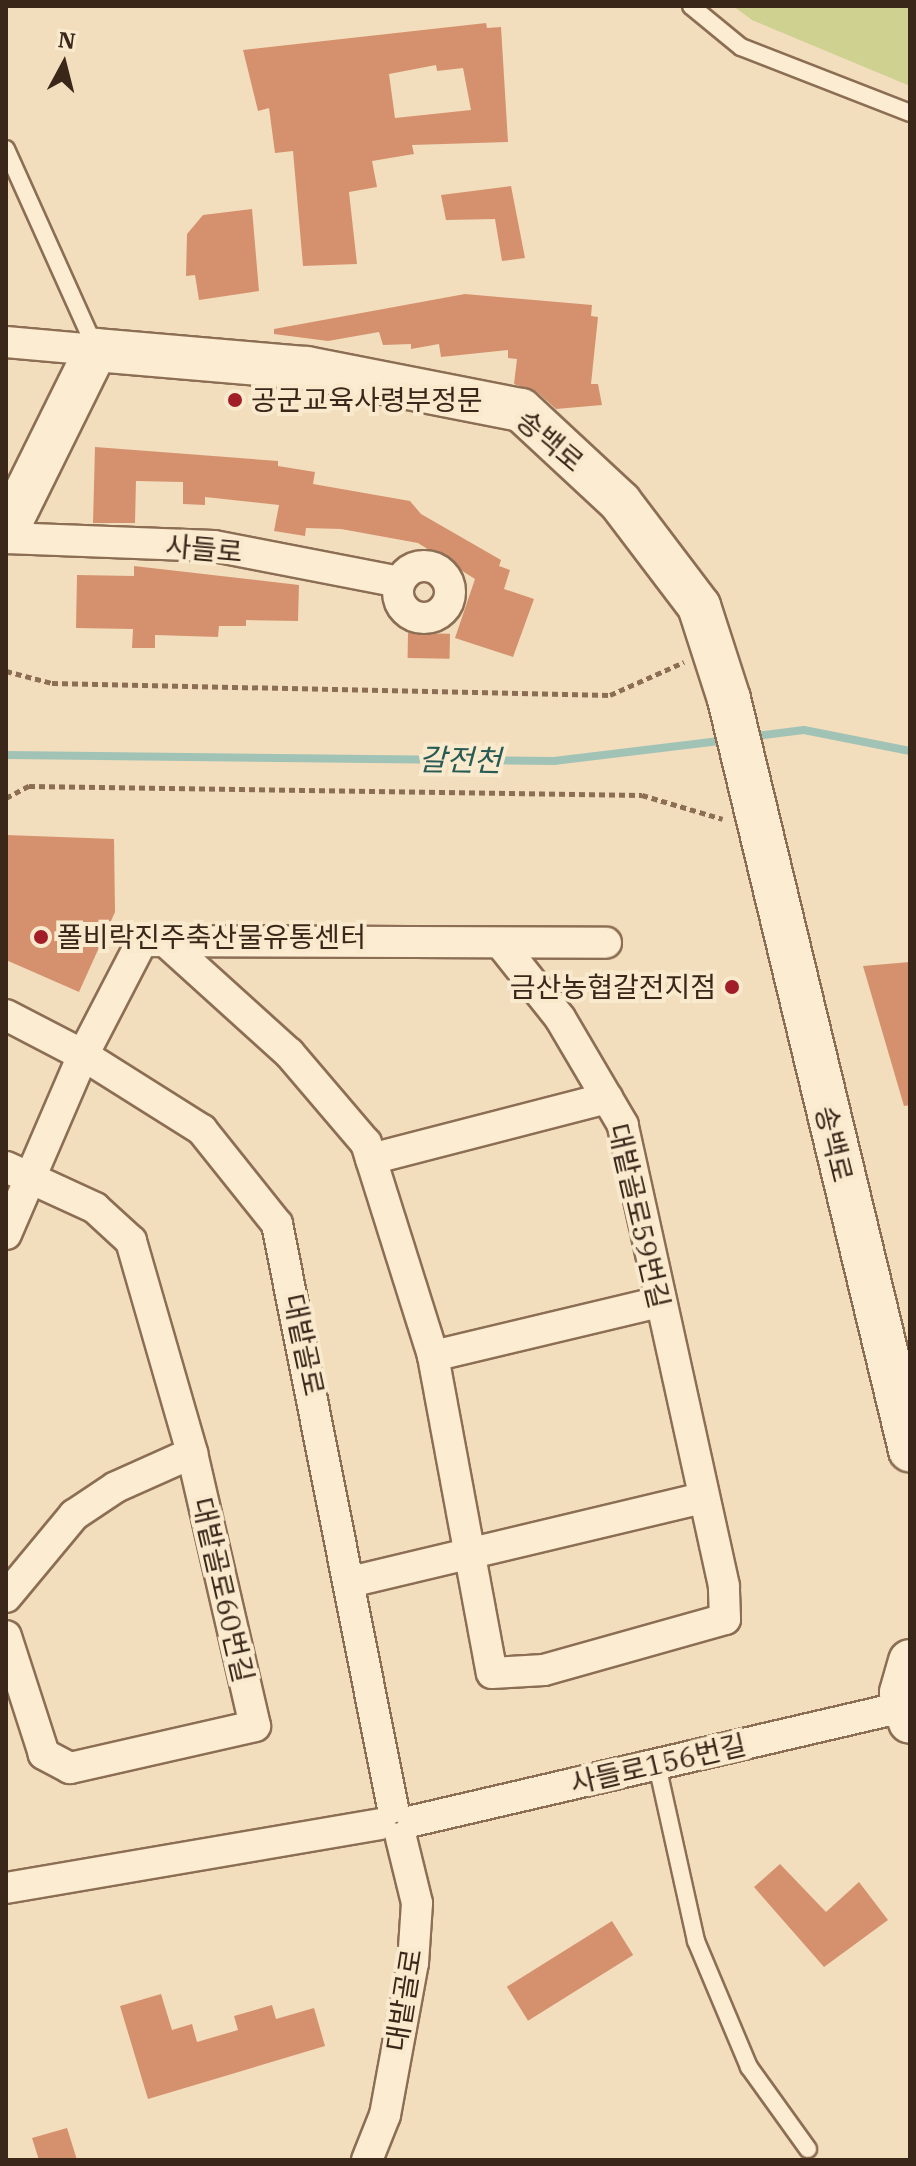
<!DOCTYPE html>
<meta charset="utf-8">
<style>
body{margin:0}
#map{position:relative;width:916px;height:2166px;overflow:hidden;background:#f2debd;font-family:"IBM Plex Serif","Noto Sans KR",serif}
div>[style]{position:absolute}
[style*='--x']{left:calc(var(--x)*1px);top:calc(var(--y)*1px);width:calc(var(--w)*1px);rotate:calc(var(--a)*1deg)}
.green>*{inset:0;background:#ced190}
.stream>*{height:8px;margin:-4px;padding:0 4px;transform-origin:4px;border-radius:4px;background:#a1c3b6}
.building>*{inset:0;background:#d5916e;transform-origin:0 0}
.path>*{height:5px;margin-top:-2.5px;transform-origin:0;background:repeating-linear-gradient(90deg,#8c6e54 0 6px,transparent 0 10px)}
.roads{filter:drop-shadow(2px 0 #8c6e54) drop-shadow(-2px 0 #8c6e54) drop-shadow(0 2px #8c6e54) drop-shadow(0 -2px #8c6e54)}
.lane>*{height:16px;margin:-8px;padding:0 8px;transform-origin:8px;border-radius:8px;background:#fcecd1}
.street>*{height:30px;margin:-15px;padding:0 15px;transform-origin:15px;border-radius:15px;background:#fcecd1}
.street>.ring{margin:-15px;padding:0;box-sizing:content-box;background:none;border:30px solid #fcecd1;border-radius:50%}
.secondary>*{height:42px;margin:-21px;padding:0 21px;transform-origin:21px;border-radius:21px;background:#fcecd1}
.dots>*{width:22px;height:22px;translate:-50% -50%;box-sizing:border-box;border:4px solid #f9e9cd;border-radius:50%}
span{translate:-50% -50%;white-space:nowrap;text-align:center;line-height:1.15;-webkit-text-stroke:8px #f9e9cd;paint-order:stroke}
.poi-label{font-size:28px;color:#3a271a}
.left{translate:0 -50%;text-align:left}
.right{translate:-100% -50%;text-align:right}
.street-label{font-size:28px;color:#3a271a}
.water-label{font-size:30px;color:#285b54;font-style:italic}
.frame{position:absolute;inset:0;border:8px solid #3a271a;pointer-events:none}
.north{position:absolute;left:24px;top:24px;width:80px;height:80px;-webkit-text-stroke:6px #f9e9cd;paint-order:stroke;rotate:7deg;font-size:22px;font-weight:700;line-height:32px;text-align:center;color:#3a271a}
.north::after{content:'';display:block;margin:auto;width:28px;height:36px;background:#3a271a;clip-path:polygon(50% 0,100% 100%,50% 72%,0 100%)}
</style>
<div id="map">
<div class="green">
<i style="clip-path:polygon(733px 6px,910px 6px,910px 86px,752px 20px)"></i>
</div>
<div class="stream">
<i style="--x:749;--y:737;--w:55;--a:-7.3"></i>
<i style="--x:804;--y:730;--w:108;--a:11.2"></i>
<i style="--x:6;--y:755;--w:548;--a:0.63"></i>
<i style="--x:554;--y:761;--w:175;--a:-6.9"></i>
</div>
<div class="building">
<i style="clip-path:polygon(evenodd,486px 23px,487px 28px,501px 27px,508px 142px,412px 145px,414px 154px,372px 161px,377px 187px,349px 192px,357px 264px,303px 266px,293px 151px,275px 153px,269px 108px,258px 111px,243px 50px,486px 23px,436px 65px,437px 71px,463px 68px,471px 110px,395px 118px,389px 74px,436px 65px)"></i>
<i style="clip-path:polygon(511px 186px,525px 258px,502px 261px,495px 219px,446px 220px,441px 195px)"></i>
<i style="clip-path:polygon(252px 209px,259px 291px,199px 300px,195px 275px,186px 276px,187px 234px,203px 215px)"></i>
<i style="clip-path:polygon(465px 294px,592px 305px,591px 316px,598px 317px,591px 384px,598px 384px,602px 405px,556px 409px,537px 392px,514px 384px,517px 359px,508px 358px,508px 350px,441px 357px,439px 344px,411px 349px,411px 344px,383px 345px,379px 332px,328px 341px,274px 334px,274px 329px)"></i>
<i style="clip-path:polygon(95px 447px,278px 461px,278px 466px,315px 472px,313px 484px,410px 501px,421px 514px,501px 560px,499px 566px,510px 570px,504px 589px,534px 599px,513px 657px,455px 638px,475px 579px,418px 543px,341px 529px,306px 528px,305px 536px,274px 531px,279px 505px,205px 497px,205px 505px,183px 504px,183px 482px,136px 481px,135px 523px,93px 523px)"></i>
<i style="clip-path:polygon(134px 566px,299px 585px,298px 621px,246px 620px,246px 626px,219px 626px,218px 637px,155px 635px,155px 648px,132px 648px,133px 629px,76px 628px,77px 575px,134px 576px)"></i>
<i style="left:408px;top:633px;width:42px;height:25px;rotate:1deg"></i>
<i style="clip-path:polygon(6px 835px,114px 839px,115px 912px,79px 992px,6px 960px)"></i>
<i style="clip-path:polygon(910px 962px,910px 1105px,904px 1106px,863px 966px)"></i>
<i style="clip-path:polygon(780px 1864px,826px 1912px,859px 1882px,888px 1920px,824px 1967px,754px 1887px)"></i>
<i style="left:612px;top:1921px;width:40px;height:124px;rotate:58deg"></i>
<i style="clip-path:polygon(161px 1994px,172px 2030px,192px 2024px,197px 2042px,238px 2030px,234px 2016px,272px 2005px,276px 2019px,314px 2008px,325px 2046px,148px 2099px,120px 2006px)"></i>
<i style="clip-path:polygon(67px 2128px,77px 2160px,39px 2160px,32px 2138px)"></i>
</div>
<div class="path">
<i style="--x:6;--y:671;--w:48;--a:14.6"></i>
<i style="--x:52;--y:683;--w:558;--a:1.23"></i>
<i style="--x:610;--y:695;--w:81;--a:-24"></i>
<i style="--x:6;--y:798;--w:26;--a:-28"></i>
<i style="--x:29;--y:786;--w:613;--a:0.84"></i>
<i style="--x:642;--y:795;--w:84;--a:16.5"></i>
</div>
<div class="roads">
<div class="lane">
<i style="--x:691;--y:6;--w:65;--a:39.4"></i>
<i style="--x:741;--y:47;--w:181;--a:21.3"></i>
<i style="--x:6;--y:149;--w:219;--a:65.8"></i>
<i style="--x:657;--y:1765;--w:180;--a:77.5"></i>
<i style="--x:696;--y:1941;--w:137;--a:67.2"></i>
<i style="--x:749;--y:2067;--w:101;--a:54.3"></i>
</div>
<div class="street">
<i style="--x:6;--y:342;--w:90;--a:5.1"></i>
<i style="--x:6;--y:538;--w:208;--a:2.2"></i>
<i style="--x:214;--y:546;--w:189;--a:11"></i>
<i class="ring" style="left:398px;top:566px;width:22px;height:22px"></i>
<i style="--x:165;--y:941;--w:167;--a:42.1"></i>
<i style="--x:289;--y:1053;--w:118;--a:49.5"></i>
<i style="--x:366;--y:1143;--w:223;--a:72.5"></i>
<i style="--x:433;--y:1356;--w:322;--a:79.5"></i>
<i style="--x:492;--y:1673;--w:52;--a:-3.3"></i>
<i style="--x:544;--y:1670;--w:188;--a:-15.7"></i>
<i style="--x:725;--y:1619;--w:33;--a:-92"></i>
<i style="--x:724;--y:1586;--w:472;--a:-102.4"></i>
<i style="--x:623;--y:1125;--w:124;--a:-120.5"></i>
<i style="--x:560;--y:1018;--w:93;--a:-128.5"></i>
<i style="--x:6;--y:1015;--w:87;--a:27.5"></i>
<i style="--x:83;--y:1055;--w:141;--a:32.2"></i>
<i style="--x:202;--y:1130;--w:120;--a:51.4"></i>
<i style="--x:277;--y:1224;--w:595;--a:78.77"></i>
<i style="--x:371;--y:1159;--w:244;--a:-14.5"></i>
<i style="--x:6;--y:1167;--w:98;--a:24.7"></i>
<i style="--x:95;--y:1208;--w:49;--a:42.5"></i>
<i style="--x:131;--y:1241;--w:221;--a:73.9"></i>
<i style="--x:192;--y:1453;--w:280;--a:77"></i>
<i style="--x:255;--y:1726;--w:190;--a:167.2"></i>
<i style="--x:70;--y:1768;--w:30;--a:-152"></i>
<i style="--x:44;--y:1754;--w:124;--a:-107.9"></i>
<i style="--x:6;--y:1234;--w:195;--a:-66.7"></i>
<i style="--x:83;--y:1055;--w:128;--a:-62.6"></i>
<i style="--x:142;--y:941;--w:464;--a:0.2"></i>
<i style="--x:433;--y:1356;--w:233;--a:-13.4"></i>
<i style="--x:350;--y:1582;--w:363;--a:-13.4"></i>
<i style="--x:6;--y:1597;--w:107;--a:-50.3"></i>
<i style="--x:74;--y:1515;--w:50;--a:-33.7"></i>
<i style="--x:116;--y:1487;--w:83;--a:-24.1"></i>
<i style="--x:413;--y:1821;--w:503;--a:-13.1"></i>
<i style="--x:6;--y:1888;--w:380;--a:-9.7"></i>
<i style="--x:367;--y:2160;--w:48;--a:-68.2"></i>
<i style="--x:385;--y:2115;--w:155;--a:-79.6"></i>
<i style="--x:413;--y:1963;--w:60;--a:-86.2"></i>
<i style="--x:417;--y:1903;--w:67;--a:-103.8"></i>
</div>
<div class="secondary">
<i style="--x:6;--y:532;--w:203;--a:-63.7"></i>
<i style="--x:96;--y:350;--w:211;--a:4.9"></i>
<i style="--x:306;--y:368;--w:219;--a:11.1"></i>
<i style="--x:521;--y:410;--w:135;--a:42.9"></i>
<i style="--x:620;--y:502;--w:131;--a:52.8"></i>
<i style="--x:699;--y:606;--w:98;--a:72.1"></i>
<i style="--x:729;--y:699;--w:773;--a:76.45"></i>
<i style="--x:910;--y:1661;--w:33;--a:106"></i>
<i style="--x:901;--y:1693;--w:30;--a:73"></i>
</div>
</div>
<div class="dots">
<i style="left:235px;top:400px;background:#a11e28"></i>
<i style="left:41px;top:937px;background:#a11e28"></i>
<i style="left:732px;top:987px;background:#a11e28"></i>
</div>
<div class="poi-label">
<span class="left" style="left:251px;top:400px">공군교육사령부정문</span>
<span class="left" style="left:57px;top:937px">폴비락진주축산물유통센터</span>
<span class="right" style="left:716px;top:987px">금산농협갈전지점</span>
</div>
<div class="street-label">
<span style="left:550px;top:441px;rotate:40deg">송백로</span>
<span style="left:204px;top:549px;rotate:5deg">사들로</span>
<span style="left:834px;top:1144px;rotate:76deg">송백로</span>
<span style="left:639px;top:1216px;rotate:77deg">대밭골로59번길</span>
<span style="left:304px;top:1345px;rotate:78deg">대밭골로</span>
<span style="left:223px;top:1590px;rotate:77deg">대밭골로60번길</span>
<span style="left:658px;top:1764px;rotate:-13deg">사들로156번길</span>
<span style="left:404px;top:2000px;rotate:-81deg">대밭골로</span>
</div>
<div class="water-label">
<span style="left:460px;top:760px;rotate:1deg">갈전천</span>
</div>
<div class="frame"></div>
<div class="north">N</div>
</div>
